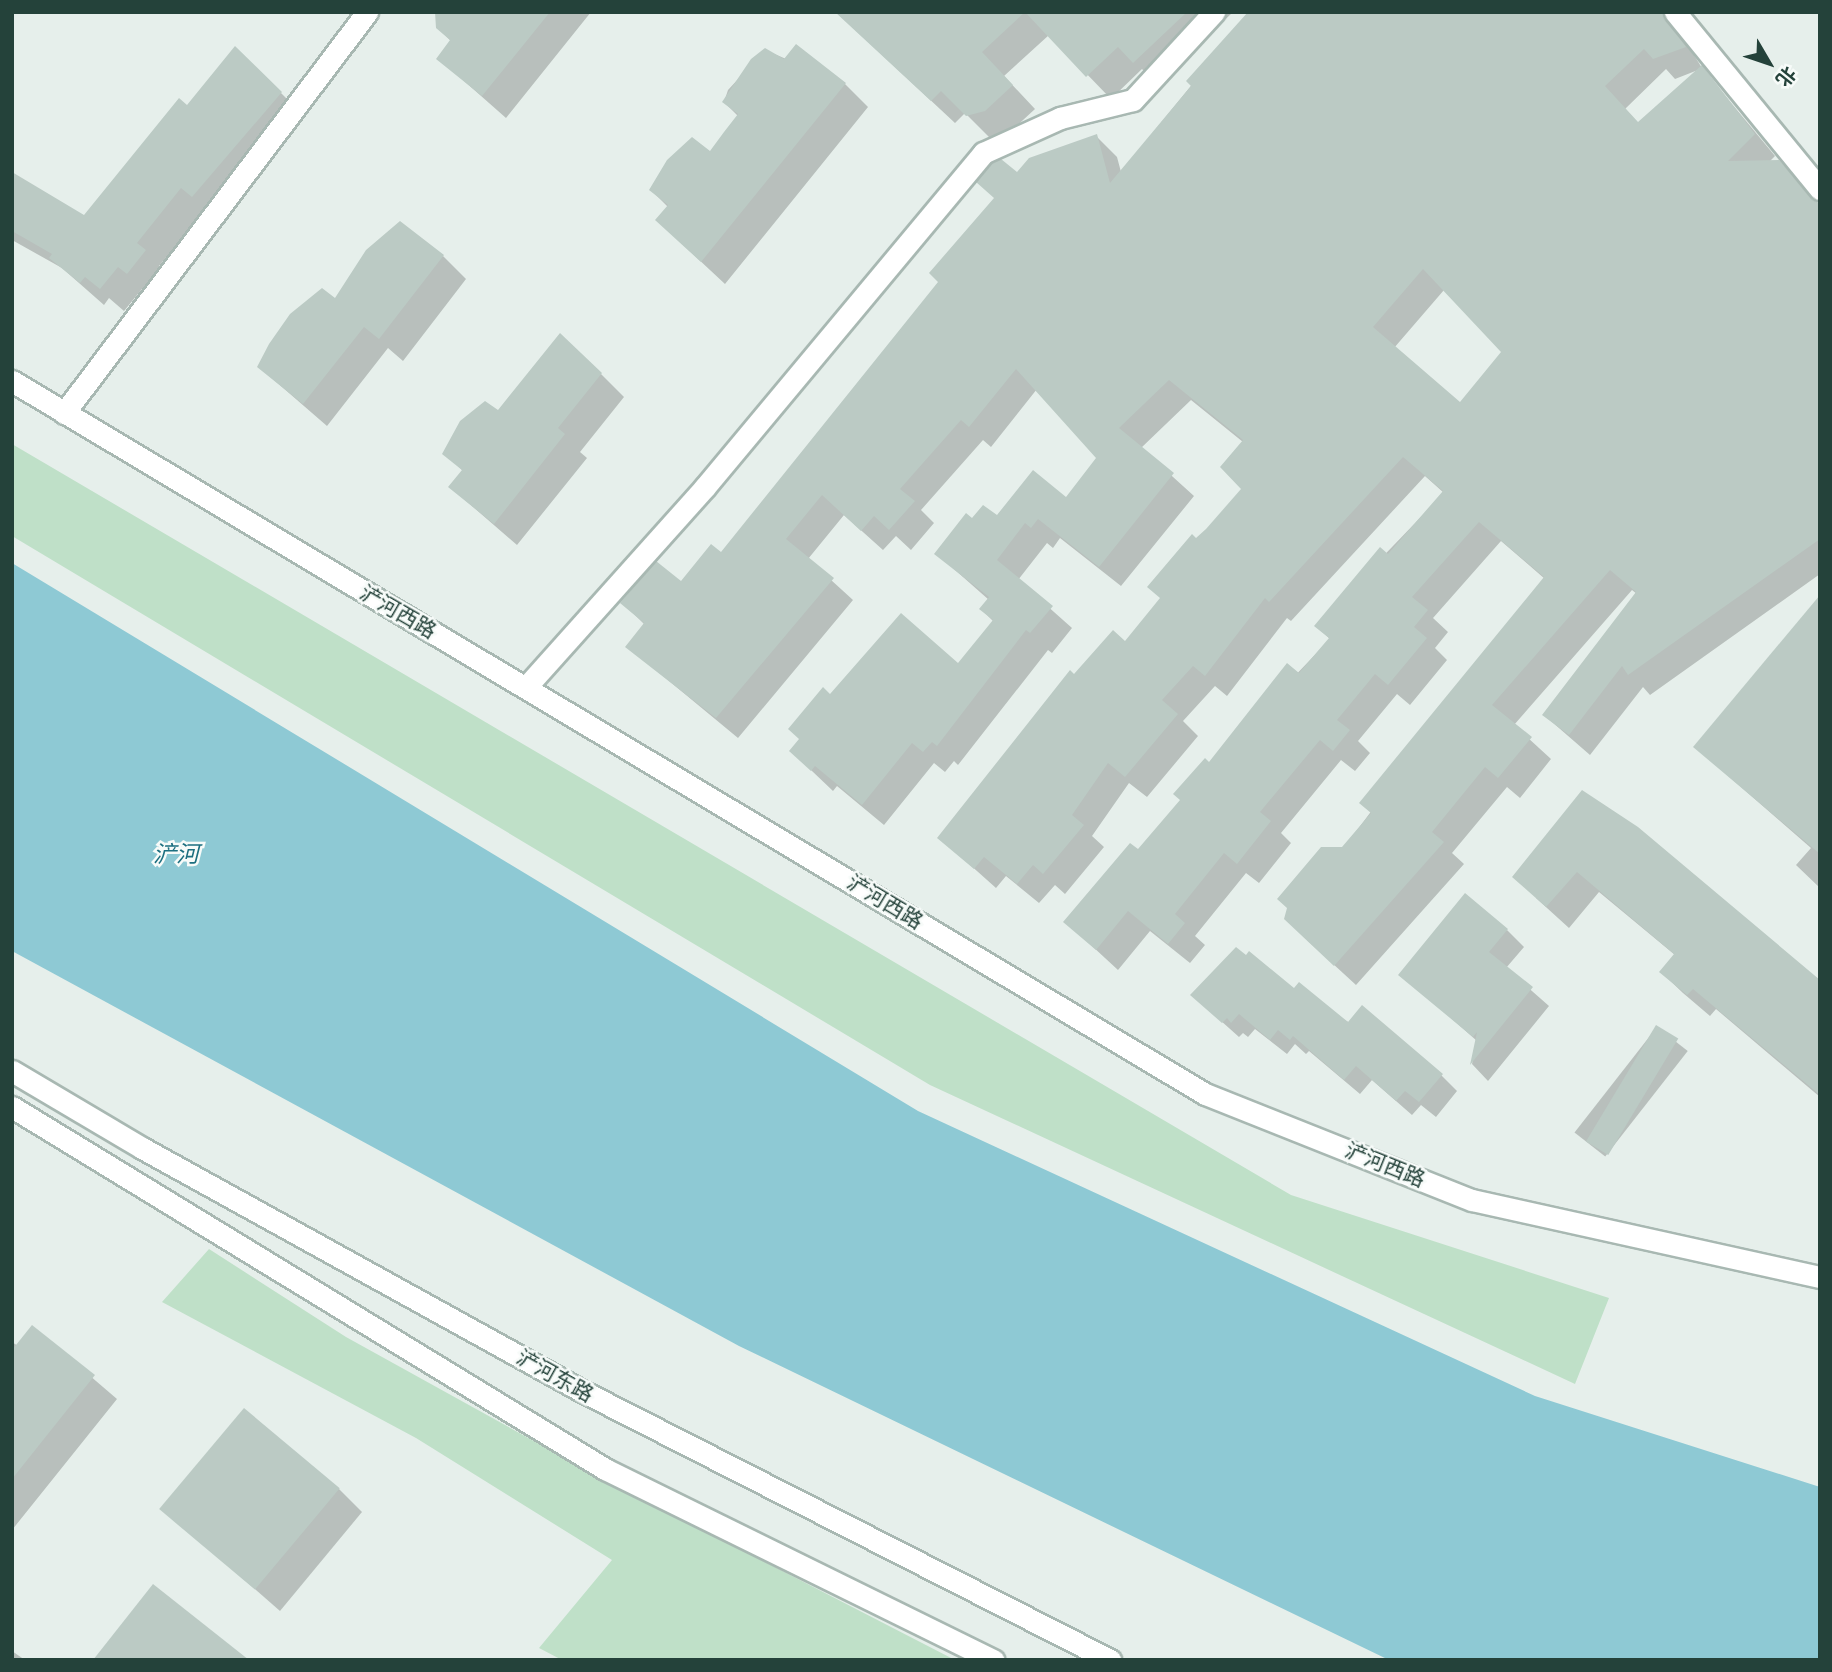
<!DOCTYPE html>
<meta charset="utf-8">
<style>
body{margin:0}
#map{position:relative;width:1832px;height:1672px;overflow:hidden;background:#e6efeb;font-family:Helvetica,"Noto Sans SC",sans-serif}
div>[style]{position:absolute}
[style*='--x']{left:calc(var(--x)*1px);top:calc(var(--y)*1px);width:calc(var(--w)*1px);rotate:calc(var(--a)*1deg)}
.green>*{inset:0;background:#bfe0c8}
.water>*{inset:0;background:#8ec9d4}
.shadow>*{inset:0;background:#0003;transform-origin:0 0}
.building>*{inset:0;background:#bbcac4;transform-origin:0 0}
.roads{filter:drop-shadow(2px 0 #a8b8b2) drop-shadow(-2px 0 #a8b8b2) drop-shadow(0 2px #a8b8b2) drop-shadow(0 -2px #a8b8b2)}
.minor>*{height:21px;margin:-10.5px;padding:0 10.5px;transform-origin:10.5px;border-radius:10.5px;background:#fff}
.tertiary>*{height:21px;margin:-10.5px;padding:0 10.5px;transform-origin:10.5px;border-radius:10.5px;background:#fff}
span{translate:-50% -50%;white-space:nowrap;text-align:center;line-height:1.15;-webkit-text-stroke:5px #f7fbf9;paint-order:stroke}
.street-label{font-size:21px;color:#24423a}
.water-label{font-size:23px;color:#1c6f80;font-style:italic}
.frame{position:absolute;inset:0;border:14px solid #24423a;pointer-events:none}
.north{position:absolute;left:1734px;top:28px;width:70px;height:70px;-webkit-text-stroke:5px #f7fbf9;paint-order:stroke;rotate:129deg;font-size:19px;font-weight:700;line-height:28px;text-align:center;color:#24423a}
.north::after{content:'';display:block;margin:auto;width:24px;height:32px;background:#24423a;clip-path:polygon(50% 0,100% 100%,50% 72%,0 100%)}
</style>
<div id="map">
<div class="green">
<i style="clip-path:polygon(12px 444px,1291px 1195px,1609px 1298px,1575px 1384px,930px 1085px,12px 536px)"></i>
<i style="clip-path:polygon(209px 1249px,346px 1337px,579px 1466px,955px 1660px,562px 1660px,539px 1648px,612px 1560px,416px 1438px,162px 1302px)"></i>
</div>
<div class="water">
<i style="clip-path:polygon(12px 563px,918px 1111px,1535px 1396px,1820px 1487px,1820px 1660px,1389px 1660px,739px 1346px,12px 951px)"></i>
</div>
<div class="shadow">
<i style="clip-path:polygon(440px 12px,591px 12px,506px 118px,438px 58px,452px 42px,438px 28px)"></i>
<i style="clip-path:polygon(836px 12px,1231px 12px,1232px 13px,1157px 85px,1142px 69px,1111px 99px,1049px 35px,1004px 76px,1035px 109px,1008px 134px,990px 138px,965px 113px,955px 123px)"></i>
<i style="clip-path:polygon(evenodd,1251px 12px,1667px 12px,1702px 68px,1775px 156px,1769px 162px,1820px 206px,1820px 574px,1650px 695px,1643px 687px,1590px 755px,1544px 715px,1637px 594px,1632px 590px,1514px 725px,1551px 759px,1520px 798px,1507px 787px,1452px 853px,1464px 864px,1356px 985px,1307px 940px,1343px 849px,1545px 579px,1501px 541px,1433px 618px,1448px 632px,1435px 648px,1447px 660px,1410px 705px,1397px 694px,1358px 741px,1370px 753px,1355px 771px,1341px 760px,1281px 833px,1291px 843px,1259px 883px,1246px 873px,1195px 936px,1205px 945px,1190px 963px,1150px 931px,1118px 970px,1066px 922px,1138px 852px,1210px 765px,1330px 639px,1316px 626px,1444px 493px,1425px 476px,1291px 621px,1287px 618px,1227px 696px,1215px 686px,1183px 721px,1198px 736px,1147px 797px,1129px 783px,1092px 836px,1104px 847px,1065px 894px,1055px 885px,1039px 903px,1006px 876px,996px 888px,940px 838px,1075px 676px,1126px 644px,1162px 599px,1197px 540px,1244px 489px,1243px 442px,1191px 400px,1141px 448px,1194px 496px,1121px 586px,1060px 538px,1053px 548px,1047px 543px,1018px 580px,1072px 628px,1052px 653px,1048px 650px,958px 765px,954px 761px,945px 772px,934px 763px,884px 825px,837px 786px,833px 791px,791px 751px,830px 696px,959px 665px,994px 622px,981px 609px,989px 600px,937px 554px,973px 521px,1067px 499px,1099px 457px,1037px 389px,991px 447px,983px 440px,921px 510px,934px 523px,911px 550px,896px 536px,883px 550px,844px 515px,808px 559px,853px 600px,738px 738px,628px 647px,645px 625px,623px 603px,682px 584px,721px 555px,940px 282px,1017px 175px,1096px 136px,1117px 157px,1121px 172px,1251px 12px,1666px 69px,1675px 79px,1698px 70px,1639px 124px,1625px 109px,1666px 69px,1251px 12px,1444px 290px,1503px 352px,1460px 405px,1394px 348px,1444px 290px)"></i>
<i style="clip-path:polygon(765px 50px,845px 84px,868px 107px,725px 284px,681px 243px,668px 207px,651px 190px,710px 153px,738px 116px,724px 102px,728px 90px)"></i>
<i style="clip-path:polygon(281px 93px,304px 116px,216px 218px,205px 210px,159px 266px,168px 275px,150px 296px,142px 289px,124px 311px,109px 298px,104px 305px,62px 268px,12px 240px,12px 174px,84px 217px,188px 107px)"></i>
<i style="clip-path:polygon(443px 256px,466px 279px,403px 361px,388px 348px,327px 426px,259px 367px,335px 300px)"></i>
<i style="clip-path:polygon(601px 374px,624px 397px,580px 452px,587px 458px,517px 545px,450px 487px,463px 471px,445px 453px,498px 413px)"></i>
<i style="clip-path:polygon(1820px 598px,1820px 888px,1796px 865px,1811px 848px,1695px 747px)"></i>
<i style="clip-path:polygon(1583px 792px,1820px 983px,1820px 1097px,1716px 1009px,1710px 1016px,1683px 993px,1661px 972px,1675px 955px,1599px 892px,1569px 928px,1536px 898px)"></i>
<i style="clip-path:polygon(1507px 930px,1524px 947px,1506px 968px,1549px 1006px,1488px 1081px,1472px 1064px,1477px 1041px,1401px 974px)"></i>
<i style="clip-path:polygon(1294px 991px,1441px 1075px,1457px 1091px,1436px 1117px,1421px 1105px,1412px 1115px,1372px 1080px,1360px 1094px,1309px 1051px,1306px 1054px,1295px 1044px,1287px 1054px,1255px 1029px,1248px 1037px,1243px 1033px,1239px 1037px,1192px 995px)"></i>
<i style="left:1657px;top:1027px;width:39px;height:134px;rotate:38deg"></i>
<i style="clip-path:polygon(33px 1327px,117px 1399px,12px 1530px,12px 1342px,18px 1346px)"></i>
<i style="clip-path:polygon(339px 1489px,362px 1512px,280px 1611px,163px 1509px)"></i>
<i style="clip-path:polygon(12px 1651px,25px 1660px,12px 1660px)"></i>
</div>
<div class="building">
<i style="clip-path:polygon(435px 12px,550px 12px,482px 96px,436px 59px,450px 40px,436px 28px)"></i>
<i style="clip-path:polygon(835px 12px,1187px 12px,1133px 63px,1118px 47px,1086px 77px,1025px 12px,982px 52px,1013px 85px,985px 111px,966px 116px,941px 91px,931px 101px)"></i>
<i style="clip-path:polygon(evenodd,1248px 12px,1662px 12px,1686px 47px,1653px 59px,1644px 49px,1605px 86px,1638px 122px,1702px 65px,1755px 134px,1728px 161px,1779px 160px,1820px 205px,1820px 539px,1628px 675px,1622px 666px,1569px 735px,1542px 715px,1636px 592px,1610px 570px,1492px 705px,1532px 737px,1498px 778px,1485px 767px,1432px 832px,1444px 842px,1334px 966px,1284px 919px,1287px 908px,1277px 899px,1321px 847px,1342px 847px,1371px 813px,1359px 803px,1544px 577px,1479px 522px,1412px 597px,1428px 610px,1414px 627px,1427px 638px,1388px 685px,1375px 674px,1337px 720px,1350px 730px,1333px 751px,1320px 740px,1260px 812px,1271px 821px,1237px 864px,1224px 853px,1175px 914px,1185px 923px,1168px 944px,1128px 911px,1096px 950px,1063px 922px,1130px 843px,1138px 849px,1180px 800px,1173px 794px,1205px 758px,1209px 762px,1287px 663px,1299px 673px,1329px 638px,1314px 626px,1380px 547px,1388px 554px,1443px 491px,1403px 457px,1269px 602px,1265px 598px,1205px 676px,1193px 666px,1162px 700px,1178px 714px,1125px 777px,1108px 763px,1072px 815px,1084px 825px,1043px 874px,1033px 865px,1017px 884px,984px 857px,974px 869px,937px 838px,1070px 670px,1074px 674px,1113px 630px,1125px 641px,1160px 598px,1147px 587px,1192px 534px,1196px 538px,1206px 529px,1241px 489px,1220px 467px,1243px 440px,1169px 380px,1119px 428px,1174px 473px,1099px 567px,1038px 519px,1031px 528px,1025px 523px,997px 560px,1053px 606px,1030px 633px,1026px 630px,937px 746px,932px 742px,923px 752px,912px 743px,862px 805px,815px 766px,811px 771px,789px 751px,799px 739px,788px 729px,823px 687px,830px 694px,901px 613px,958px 663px,993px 620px,979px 609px,989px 597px,934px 554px,966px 513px,972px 518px,983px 505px,997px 515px,1033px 470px,1066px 497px,1096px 458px,1016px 369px,969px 427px,961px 420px,900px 489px,915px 501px,889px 530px,874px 516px,861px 531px,822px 495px,786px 539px,834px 578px,716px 718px,625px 647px,644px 623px,620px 603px,656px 561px,681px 581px,711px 544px,721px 552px,938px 282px,929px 273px,994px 198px,976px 182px,991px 164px,1001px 159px,1017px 172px,1029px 158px,1097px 134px,1110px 183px,1191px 86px,1186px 81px,1248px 12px,1423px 269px,1501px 352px,1460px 402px,1373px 327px,1423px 269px)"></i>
<i style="clip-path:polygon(796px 44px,846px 83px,701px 262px,655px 220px,668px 205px,649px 190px,667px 160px,692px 137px,710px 151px,724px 132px,738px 114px,722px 102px,751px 59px,765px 48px,784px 59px)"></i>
<i style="clip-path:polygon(235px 46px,282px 92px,192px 197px,181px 188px,137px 243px,146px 250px,127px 274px,118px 267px,100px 289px,85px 277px,80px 283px,49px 258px,52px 254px,12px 231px,12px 172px,84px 215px,179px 98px,187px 105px)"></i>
<i style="clip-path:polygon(400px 221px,444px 255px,379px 339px,364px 327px,303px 404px,257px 367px,269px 344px,290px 314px,322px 288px,335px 298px,366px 250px)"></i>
<i style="clip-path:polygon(560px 333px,602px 373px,558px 428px,565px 434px,494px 524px,448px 487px,462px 470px,442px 454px,460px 421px,485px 401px,498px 410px)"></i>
<i style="clip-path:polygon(1820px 595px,1820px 854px,1693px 747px)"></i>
<i style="clip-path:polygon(1582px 790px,1638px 827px,1820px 980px,1820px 1095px,1693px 989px,1687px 995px,1659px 972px,1674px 954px,1577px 872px,1546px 907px,1512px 877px)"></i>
<i style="clip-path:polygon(1465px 893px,1508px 929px,1489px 952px,1533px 987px,1470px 1065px,1477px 1032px,1473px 1037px,1398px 975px)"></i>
<i style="clip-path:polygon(1236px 947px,1246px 955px,1249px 951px,1294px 988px,1299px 982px,1348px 1022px,1362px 1005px,1443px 1074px,1419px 1102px,1405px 1091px,1396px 1101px,1356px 1066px,1344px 1080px,1293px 1036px,1290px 1040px,1278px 1030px,1270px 1040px,1239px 1014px,1231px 1023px,1227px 1018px,1222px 1023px,1190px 995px)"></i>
<i style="left:1656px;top:1025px;width:26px;height:136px;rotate:31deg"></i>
<i style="clip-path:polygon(32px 1325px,95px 1375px,12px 1479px,12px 1350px)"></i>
<i style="left:244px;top:1408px;width:125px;height:132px;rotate:40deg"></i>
<i style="clip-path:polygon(153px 1584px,249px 1660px,93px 1660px)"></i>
</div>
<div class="roads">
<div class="minor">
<i style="--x:1675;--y:12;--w:229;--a:50.7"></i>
<i style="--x:64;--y:413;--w:503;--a:-52.92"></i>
<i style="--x:527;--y:686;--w:267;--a:-48.2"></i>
<i style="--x:705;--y:487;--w:435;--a:-50.2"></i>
<i style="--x:983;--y:153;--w:85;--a:-24.4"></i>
<i style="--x:1060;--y:118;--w:75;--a:-13.9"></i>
<i style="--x:1133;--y:100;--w:120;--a:-47.4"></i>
</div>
<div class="tertiary">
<i style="--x:12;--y:381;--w:1390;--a:30.86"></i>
<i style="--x:1205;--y:1094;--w:287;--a:21.7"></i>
<i style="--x:1472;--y:1200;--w:356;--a:12.5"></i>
<i style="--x:12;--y:1071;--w:151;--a:30.6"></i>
<i style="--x:142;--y:1148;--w:503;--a:28.91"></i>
<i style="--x:582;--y:1391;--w:593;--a:27"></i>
<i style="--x:12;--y:1107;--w:695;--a:31.4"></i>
<i style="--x:605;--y:1469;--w:433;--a:26.2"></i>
</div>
</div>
<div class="street-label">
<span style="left:398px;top:612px;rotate:30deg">浐河西路</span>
<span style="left:885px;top:902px;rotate:31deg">浐河西路</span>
<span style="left:1385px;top:1165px;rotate:22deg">浐河西路</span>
<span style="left:555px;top:1376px;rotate:29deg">浐河东路</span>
</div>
<div class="water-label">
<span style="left:176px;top:854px">浐河</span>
</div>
<div class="frame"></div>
<div class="north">北</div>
</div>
